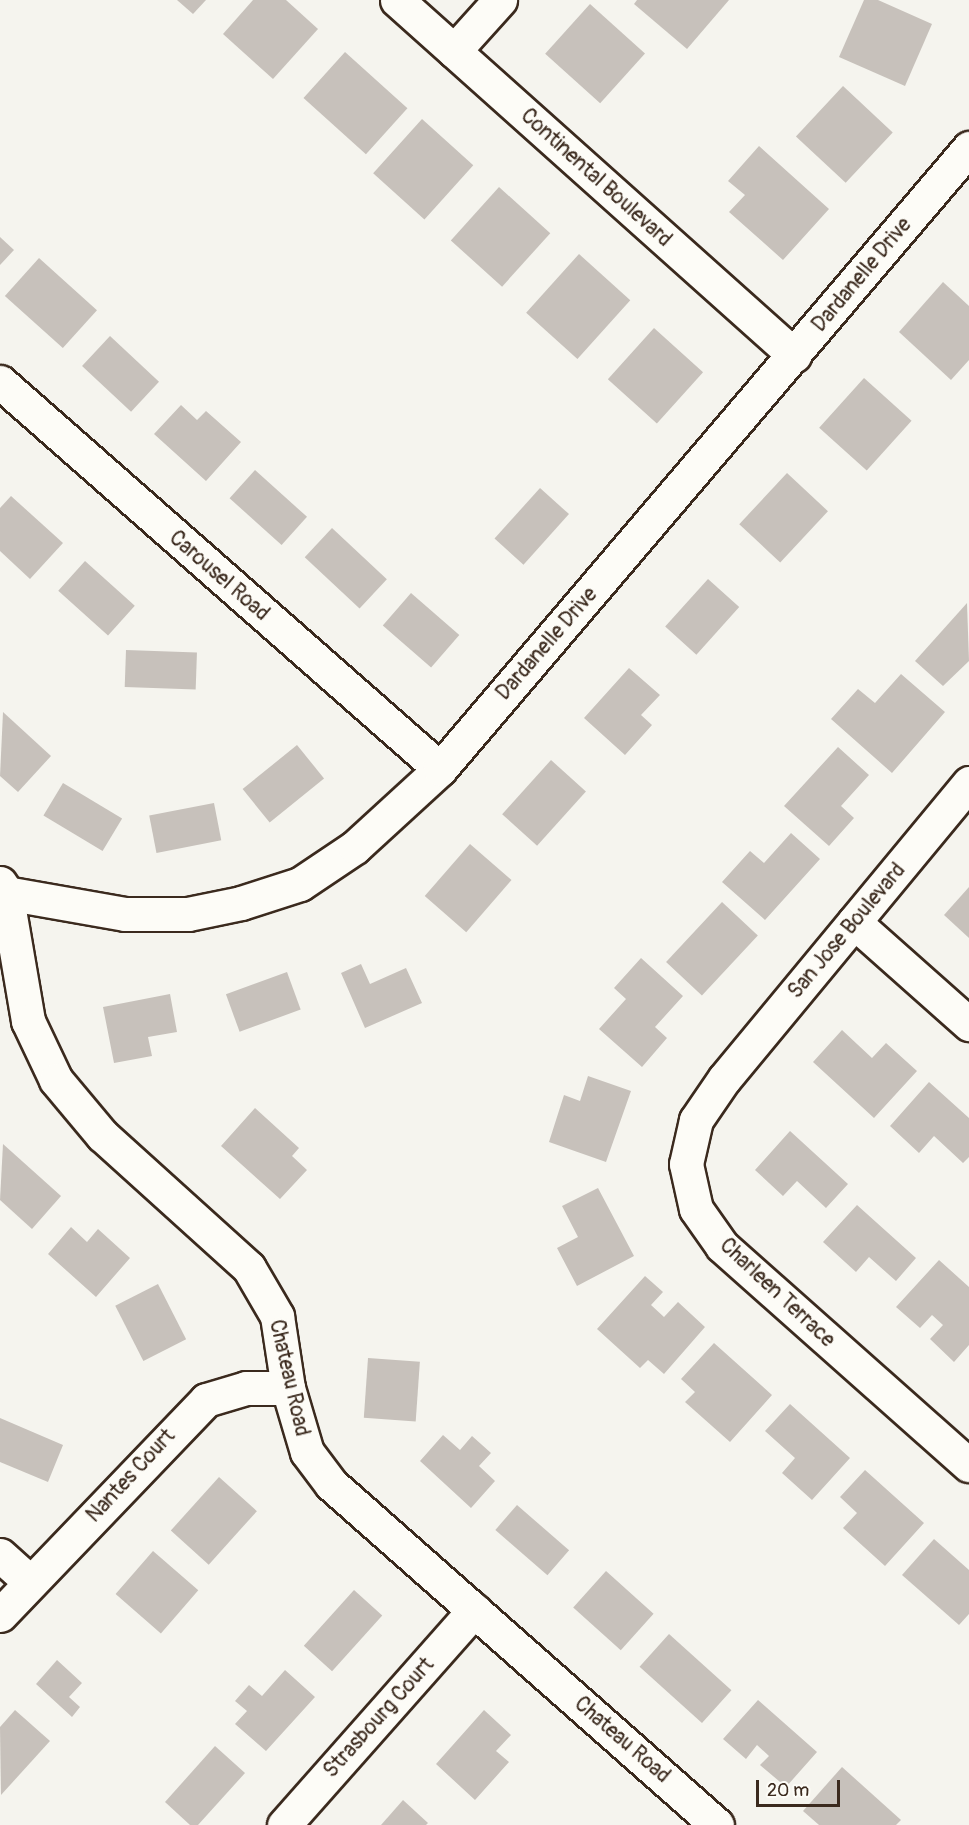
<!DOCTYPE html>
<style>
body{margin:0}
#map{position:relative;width:969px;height:1825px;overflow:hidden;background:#f5f4ee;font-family:Pangolin,sans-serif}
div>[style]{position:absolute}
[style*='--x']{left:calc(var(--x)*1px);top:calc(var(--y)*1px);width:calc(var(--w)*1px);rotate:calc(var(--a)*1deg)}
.building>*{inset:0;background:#c7c1bb;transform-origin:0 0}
.roads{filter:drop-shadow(2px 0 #3b2a1e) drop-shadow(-2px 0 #3b2a1e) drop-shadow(0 2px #3b2a1e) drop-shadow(0 -2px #3b2a1e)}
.street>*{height:33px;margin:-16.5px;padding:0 16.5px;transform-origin:16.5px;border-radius:16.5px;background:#fdfcf7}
span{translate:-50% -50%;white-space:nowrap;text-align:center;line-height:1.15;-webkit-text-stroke:5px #fdfcf7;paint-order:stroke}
.street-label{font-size:21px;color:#3b2a1e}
.scale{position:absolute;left:756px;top:1780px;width:84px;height:27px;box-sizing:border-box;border:3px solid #3b2a1e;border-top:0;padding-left:8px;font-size:18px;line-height:21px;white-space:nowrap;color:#3b2a1e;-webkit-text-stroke:4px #fdfcf7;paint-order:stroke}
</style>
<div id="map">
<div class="building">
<i style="clip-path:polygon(177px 0,206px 0,193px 14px)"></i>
<i style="clip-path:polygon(253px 0,286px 0,318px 29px,273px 79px,223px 34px)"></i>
<i style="clip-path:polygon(637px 0,729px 0,687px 49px,634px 4px)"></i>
<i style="clip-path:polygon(864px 0,878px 0,932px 24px,905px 86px,839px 57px)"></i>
<i style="left:590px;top:4px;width:74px;height:67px;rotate:42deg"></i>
<i style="left:345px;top:52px;width:84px;height:62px;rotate:42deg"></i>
<i style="left:843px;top:86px;width:68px;height:69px;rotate:43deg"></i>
<i style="left:422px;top:119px;width:69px;height:73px;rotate:42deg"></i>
<i style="clip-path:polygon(759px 146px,829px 209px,783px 260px,729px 212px,745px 195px,728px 181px)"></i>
<i style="left:499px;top:187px;width:69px;height:72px;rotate:42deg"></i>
<i style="clip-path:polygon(0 237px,14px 250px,0 265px)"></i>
<i style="left:579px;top:254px;width:69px;height:79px;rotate:42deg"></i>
<i style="left:39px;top:258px;width:78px;height:51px;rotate:42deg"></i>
<i style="clip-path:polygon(943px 282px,969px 306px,969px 360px,951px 380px,899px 332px)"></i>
<i style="left:654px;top:328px;width:66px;height:69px;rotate:42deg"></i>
<i style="left:110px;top:336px;width:67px;height:41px;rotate:43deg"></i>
<i style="left:864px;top:378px;width:64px;height:67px;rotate:42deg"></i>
<i style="clip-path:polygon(181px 405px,197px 420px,206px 411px,241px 442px,206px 481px,154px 434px)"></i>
<i style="left:255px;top:470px;width:70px;height:38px;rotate:42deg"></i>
<i style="left:787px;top:473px;width:56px;height:70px;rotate:43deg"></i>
<i style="left:540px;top:488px;width:39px;height:68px;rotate:42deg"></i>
<i style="clip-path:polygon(11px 496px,63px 543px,30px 579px,0 551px,0 508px)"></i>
<i style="left:332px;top:528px;width:75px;height:40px;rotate:43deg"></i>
<i style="left:85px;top:561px;width:67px;height:40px;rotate:42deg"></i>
<i style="left:708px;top:579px;width:42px;height:64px;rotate:42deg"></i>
<i style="left:411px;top:593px;width:64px;height:43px;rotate:41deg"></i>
<i style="clip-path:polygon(967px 603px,969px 661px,943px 686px,915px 661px)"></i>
<i style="left:126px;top:650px;width:71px;height:37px;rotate:2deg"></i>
<i style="clip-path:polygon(629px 668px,660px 695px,641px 715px,652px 725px,625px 755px,584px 718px)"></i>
<i style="clip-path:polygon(901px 674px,945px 712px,892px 773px,831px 719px,858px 689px,875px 703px)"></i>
<i style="clip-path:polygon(3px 712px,51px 756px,18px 792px,0 776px)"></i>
<i style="left:297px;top:745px;width:43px;height:70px;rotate:51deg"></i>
<i style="clip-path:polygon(838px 747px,869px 775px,841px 806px,854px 818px,829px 846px,784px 806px)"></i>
<i style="left:551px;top:760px;width:47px;height:73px;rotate:42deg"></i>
<i style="left:63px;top:783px;width:69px;height:38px;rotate:31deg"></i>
<i style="left:214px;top:803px;width:38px;height:66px;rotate:79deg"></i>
<i style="clip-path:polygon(791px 833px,820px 859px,765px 920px,722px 882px,750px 851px,764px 863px)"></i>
<i style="left:470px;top:844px;width:55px;height:69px;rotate:41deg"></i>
<i style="clip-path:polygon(969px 887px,969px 938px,944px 915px)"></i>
<i style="left:722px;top:902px;width:49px;height:82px;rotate:43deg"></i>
<i style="clip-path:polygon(641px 958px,683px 996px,655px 1027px,667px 1038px,642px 1067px,599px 1029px,626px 999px,614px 988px)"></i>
<i style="clip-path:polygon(361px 964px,370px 984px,406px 968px,422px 1003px,365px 1028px,341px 973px)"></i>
<i style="left:287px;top:972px;width:40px;height:65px;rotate:70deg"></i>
<i style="clip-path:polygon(170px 994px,177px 1032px,148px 1037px,152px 1056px,114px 1063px,103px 1007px)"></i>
<i style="clip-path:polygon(842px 1030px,872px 1058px,886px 1043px,917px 1071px,874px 1118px,813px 1062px)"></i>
<i style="clip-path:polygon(588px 1076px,631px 1091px,606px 1162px,549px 1142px,564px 1095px,580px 1101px)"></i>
<i style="clip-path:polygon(929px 1082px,969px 1118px,969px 1157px,963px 1163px,934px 1136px,919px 1153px,890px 1126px)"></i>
<i style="clip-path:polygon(255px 1108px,299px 1148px,292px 1156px,307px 1170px,280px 1199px,221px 1146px)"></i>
<i style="clip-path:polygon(790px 1131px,848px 1184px,826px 1208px,797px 1181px,783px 1196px,755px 1170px)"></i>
<i style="clip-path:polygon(3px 1144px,61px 1196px,32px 1229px,0 1200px)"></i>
<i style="clip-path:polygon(598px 1188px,634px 1256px,577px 1286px,557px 1248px,578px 1237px,562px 1206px)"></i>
<i style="clip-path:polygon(857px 1205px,916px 1258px,896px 1281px,869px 1257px,856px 1272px,823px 1242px)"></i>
<i style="clip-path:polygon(71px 1227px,87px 1242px,98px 1229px,130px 1258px,96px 1297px,48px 1254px)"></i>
<i style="clip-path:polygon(939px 1260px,969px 1287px,969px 1345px,954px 1362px,930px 1339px,943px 1325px,932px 1315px,920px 1328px,896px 1307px)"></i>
<i style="clip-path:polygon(645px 1276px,663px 1292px,651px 1305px,664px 1317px,678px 1302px,705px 1327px,664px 1374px,648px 1360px,640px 1368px,597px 1329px)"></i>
<i style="left:158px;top:1284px;width:62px;height:48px;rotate:63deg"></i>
<i style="clip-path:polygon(714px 1343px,772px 1395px,730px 1442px,685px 1402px,695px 1392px,681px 1379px)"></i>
<i style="left:368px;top:1358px;width:52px;height:60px;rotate:4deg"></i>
<i style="clip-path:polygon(790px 1404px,850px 1458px,812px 1500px,782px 1473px,795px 1458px,765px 1431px)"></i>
<i style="clip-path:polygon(0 1418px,63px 1445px,48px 1482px,0 1462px)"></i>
<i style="clip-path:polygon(443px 1435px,460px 1450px,472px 1436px,491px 1453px,479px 1466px,495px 1481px,471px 1508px,420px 1461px)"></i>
<i style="clip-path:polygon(865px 1470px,924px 1523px,885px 1566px,843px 1528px,857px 1513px,840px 1497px)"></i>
<i style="left:219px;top:1477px;width:51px;height:72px;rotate:42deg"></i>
<i style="left:517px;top:1505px;width:69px;height:33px;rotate:41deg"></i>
<i style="clip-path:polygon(934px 1539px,969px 1570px,969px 1614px,959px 1625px,902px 1575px)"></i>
<i style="left:153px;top:1551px;width:60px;height:57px;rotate:41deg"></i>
<i style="left:606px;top:1571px;width:64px;height:49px;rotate:42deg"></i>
<i style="left:354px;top:1590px;width:38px;height:75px;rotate:42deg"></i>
<i style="left:669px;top:1634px;width:84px;height:44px;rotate:42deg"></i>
<i style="clip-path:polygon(57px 1660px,82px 1683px,69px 1697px,80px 1707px,72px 1717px,36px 1684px)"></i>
<i style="clip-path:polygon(285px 1670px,315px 1697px,266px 1751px,235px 1724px,247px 1711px,235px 1701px,249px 1685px,262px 1696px)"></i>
<i style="clip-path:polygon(758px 1700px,817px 1752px,786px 1787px,760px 1765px,769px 1756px,757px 1745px,746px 1759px,723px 1739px)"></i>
<i style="clip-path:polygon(15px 1710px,50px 1741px,1px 1795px,0 1727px)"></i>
<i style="clip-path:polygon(484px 1710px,511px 1735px,496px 1751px,509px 1762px,475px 1800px,436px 1764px)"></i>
<i style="clip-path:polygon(215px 1746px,245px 1773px,198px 1825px,190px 1825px,165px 1802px)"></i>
<i style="clip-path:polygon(842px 1767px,901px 1820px,896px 1825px,819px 1825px,803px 1811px)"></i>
<i style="clip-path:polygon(403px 1800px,428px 1823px,426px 1825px,381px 1825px)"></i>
</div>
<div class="roads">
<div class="street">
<i style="--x:397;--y:0;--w:533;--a:41.8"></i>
<i style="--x:454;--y:51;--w:69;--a:-48"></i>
<i style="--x:0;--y:382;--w:586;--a:41.33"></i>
<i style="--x:969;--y:783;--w:384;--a:129.6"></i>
<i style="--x:724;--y:1079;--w:50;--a:124.3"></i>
<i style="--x:696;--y:1120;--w:45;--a:102.8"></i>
<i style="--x:686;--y:1164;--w:46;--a:77.5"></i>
<i style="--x:696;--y:1209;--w:45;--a:54.9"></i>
<i style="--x:722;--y:1246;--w:330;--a:41.6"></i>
<i style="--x:0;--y:883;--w:11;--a:56"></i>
<i style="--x:6;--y:892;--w:131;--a:80.3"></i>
<i style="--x:28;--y:1021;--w:65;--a:64.6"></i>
<i style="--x:56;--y:1080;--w:72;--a:50.1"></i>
<i style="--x:102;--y:1135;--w:198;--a:42.1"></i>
<i style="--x:249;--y:1268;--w:56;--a:59.7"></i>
<i style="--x:277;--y:1316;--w:73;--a:81.3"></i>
<i style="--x:288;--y:1388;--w:67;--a:73.5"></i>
<i style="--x:307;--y:1452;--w:40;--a:53"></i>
<i style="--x:331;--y:1484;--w:515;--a:41.46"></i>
<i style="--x:0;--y:892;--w:127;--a:10"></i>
<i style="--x:125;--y:914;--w:63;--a:0"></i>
<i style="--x:188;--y:914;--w:54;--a:-11.7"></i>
<i style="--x:241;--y:903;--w:62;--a:-17.9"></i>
<i style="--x:300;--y:884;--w:66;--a:-33.9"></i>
<i style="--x:355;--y:847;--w:115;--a:-42.5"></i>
<i style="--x:440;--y:769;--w:816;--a:-49.57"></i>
<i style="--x:854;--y:922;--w:154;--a:41.6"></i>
<i style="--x:0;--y:1555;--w:40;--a:42"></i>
<i style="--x:0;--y:1615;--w:298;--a:-46.2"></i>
<i style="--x:206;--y:1400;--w:42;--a:-16.7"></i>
<i style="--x:246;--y:1388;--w:42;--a:0"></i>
<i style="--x:284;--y:1825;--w:287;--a:-48.5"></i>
</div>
</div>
<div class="street-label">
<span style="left:596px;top:178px;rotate:42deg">Continental Boulevard</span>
<span style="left:862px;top:275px;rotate:-50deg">Dardanelle Drive</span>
<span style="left:219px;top:576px;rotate:41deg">Carousel Road</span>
<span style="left:547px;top:644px;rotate:-49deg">Dardanelle Drive</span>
<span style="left:847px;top:931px;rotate:-50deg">San Jose Boulevard</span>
<span style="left:777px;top:1293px;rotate:43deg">Charleen Terrace</span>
<span style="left:289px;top:1378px;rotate:77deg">Chateau Road</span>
<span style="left:131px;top:1476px;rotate:-47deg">Nantes Court</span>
<span style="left:379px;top:1718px;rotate:-48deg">Strasbourg Court</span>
<span style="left:622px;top:1740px;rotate:41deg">Chateau Road</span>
</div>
<div class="scale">20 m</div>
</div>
